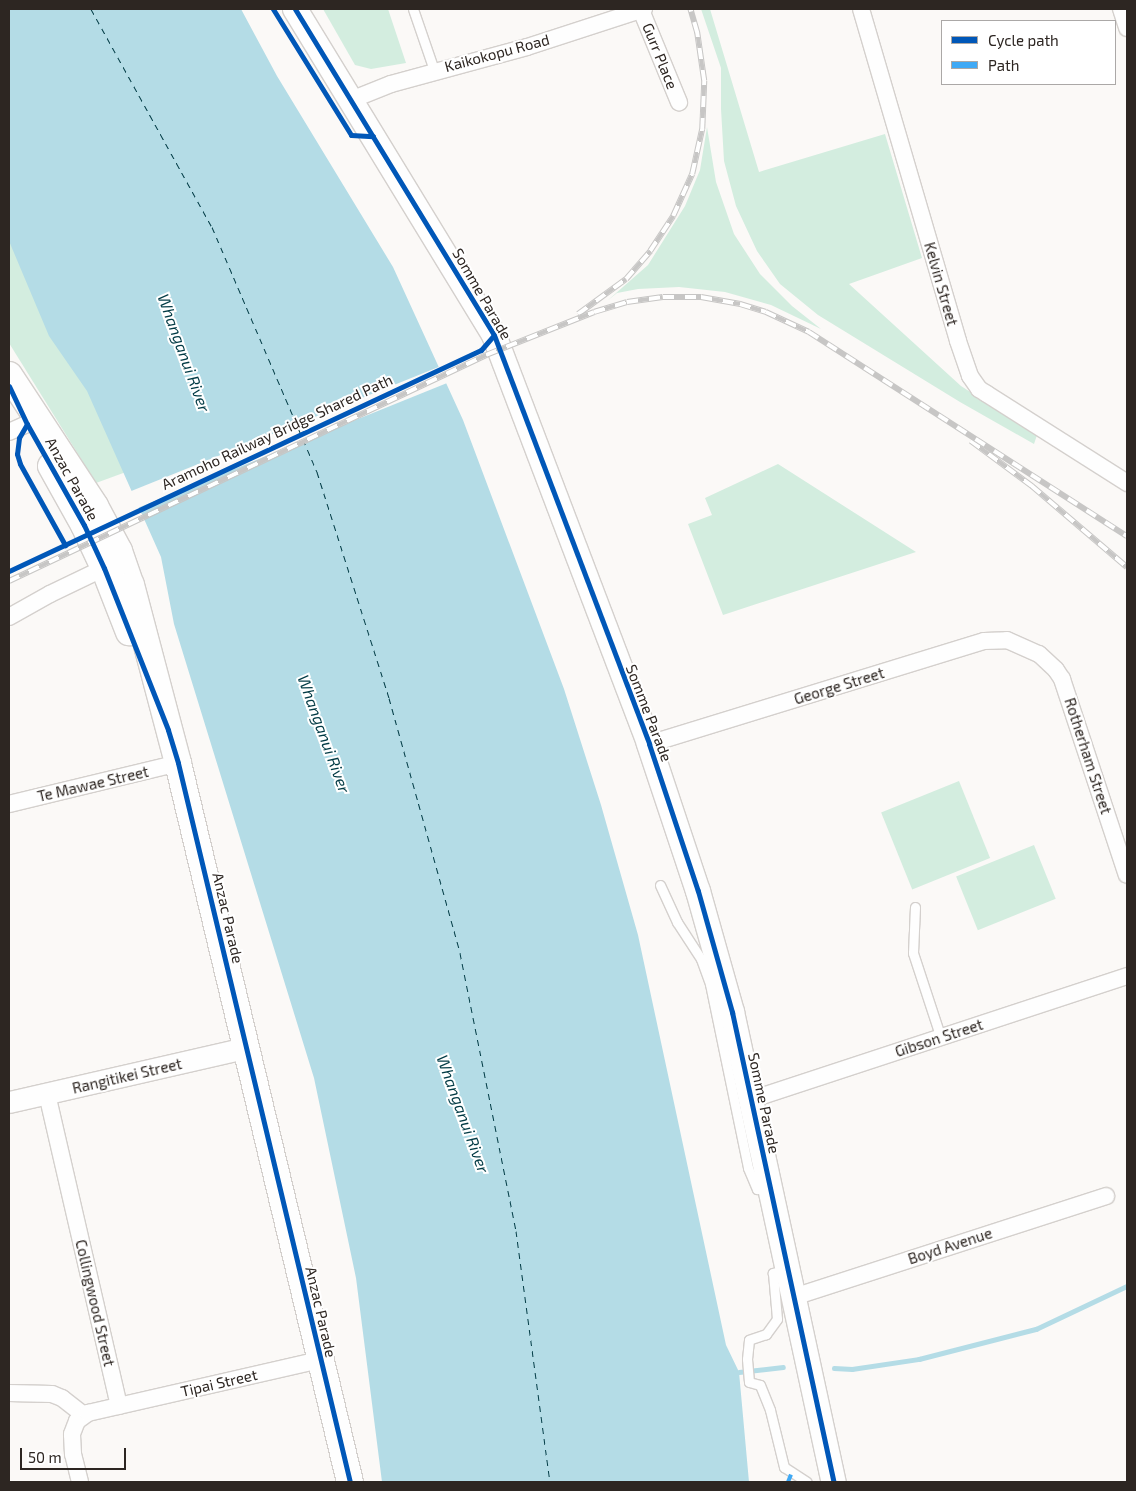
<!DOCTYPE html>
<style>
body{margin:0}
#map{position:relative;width:1136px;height:1491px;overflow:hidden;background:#fbf9f7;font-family:"Exo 2",sans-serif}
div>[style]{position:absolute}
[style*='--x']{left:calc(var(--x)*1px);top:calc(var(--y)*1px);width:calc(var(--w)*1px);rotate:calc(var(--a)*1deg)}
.green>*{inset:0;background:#d3eddf;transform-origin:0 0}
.water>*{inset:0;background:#b4dce6}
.pier>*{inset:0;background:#fbf9f7;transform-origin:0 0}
.stream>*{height:4.5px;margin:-2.25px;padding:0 2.25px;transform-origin:2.25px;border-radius:2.25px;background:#b4dce6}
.ferry>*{height:1px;margin-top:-0.5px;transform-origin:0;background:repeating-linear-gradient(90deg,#003a44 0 6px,transparent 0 11px)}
.roads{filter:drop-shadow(1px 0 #d4d0cd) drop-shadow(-1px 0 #d4d0cd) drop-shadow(0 1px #d4d0cd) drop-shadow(0 -1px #d4d0cd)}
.service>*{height:9px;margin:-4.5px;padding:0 4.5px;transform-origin:4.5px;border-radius:4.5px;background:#fefefe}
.minor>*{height:16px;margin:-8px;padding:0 8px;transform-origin:8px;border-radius:8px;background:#fefefe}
.tertiary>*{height:21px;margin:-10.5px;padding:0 10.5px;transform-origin:10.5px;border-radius:10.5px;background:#fefefe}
.secondary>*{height:24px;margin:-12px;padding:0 12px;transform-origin:12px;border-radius:12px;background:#fefefe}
.primary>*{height:26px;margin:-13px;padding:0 13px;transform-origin:13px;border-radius:13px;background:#fefefe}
.rail>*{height:5.5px;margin-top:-2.75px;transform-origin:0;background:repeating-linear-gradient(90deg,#fff 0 11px,#c7c6c5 0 22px);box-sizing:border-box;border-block:1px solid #c7c6c5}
.quiet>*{height:4px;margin-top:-2px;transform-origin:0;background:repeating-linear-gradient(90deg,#3fa9f5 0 8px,transparent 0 12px)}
.cycleway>*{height:5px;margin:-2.5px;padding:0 2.5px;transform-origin:2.5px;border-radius:2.5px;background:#0057b8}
span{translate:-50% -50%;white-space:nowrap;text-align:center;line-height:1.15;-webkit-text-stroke:4px #fff;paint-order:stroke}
.street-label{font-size:15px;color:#2d2622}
.water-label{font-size:16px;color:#003a44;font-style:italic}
.frame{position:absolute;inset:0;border:10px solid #2d2622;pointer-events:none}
.legend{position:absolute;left:941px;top:20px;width:175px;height:65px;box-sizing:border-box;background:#fff;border:1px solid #aba8a7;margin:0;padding:6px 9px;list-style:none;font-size:15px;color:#2d2622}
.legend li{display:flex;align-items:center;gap:10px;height:25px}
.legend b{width:25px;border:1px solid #aba8a7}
.scale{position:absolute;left:20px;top:1448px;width:106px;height:22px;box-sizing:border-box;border:2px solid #2d2622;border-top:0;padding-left:6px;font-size:15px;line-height:18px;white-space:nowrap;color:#2d2622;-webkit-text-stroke:4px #fff;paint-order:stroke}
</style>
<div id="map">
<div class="green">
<i style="clip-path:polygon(323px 9px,388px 9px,406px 63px,371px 69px,355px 65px)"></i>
<i style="clip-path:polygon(701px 9px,710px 9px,759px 172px,885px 134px,922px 258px,849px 284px,961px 386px,1037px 435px,1034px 444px,960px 402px,818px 315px,780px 284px,757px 251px,736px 206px,724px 161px,721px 109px,721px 68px)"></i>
<i style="clip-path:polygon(707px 127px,716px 182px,734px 234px,760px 274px,792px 306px,821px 329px,771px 305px,725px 292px,679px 287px,638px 289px,617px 293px,607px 301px,648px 265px,685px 206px,700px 170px)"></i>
<i style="clip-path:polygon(9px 219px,126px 472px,96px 483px,9px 343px)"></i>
<i style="clip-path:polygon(778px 464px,916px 552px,723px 615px,688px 524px,712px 515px,705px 498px)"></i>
<i style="left:959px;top:781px;width:83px;height:84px;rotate:68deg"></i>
<i style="left:1034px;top:845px;width:58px;height:84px;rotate:68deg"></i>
</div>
<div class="water">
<i style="clip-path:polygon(9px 9px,241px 9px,277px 76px,393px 267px,463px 420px,564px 689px,601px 805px,638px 935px,726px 1345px,739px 1372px,749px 1482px,382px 1482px,356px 1278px,314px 1078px,174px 624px,161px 557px,87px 391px,49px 336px,9px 241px)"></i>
</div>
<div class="pier">
<i style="left:441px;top:366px;width:18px;height:336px;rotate:68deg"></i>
</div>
<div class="stream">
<i style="--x:834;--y:1368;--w:18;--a:3"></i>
<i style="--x:852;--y:1369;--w:68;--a:-8.5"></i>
<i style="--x:919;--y:1359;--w:121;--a:-14.4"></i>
<i style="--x:1036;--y:1329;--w:101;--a:-25.3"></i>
<i style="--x:739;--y:1372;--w:44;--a:-6.5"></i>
</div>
<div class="ferry">
<i style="--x:91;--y:9;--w:249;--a:61"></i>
<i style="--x:212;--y:227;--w:267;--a:66.8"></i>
<i style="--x:317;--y:472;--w:237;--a:72.3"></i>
<i style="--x:389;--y:698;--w:265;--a:74.4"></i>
<i style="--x:460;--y:953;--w:284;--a:78.6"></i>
<i style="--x:516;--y:1231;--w:253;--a:82.3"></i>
</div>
<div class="roads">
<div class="service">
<i style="--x:413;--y:9;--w:65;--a:71"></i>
<i style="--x:660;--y:885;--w:41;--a:65.3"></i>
<i style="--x:677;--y:922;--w:44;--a:57"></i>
<i style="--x:701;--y:959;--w:27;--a:70"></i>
<i style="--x:710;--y:984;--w:188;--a:78.3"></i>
<i style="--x:748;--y:1168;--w:23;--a:67"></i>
<i style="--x:757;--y:1189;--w:13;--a:-4"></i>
<i style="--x:915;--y:907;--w:46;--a:92.5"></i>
<i style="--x:913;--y:953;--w:89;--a:71.8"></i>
<i style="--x:787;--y:1269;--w:15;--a:164"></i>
<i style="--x:773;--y:1273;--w:46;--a:85"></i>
<i style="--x:777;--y:1319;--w:19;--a:126"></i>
<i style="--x:766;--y:1334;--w:18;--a:161"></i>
<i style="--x:749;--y:1340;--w:19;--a:96"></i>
<i style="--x:747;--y:1359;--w:23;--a:85"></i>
<i style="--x:749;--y:1382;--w:11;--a:15"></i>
<i style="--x:760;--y:1385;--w:27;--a:68"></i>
<i style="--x:770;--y:1410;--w:59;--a:76.2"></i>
<i style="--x:784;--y:1467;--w:27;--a:33"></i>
</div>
<div class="minor">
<i style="--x:861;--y:9;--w:346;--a:73.7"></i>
<i style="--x:958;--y:341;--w:37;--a:71"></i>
<i style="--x:970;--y:376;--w:16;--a:55"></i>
<i style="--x:979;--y:389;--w:9;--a:32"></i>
<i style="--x:987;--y:394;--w:166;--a:32.4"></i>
<i style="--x:1121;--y:9;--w:20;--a:72"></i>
<i style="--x:641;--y:10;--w:100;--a:67.6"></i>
<i style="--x:351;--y:100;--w:43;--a:-21.8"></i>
<i style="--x:391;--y:84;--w:141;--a:-15.2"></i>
<i style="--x:527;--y:47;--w:123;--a:-18"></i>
<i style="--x:9;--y:432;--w:20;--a:-24"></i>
<i style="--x:9;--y:617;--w:47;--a:-29.3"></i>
<i style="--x:50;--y:594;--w:60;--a:-25.7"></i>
<i style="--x:649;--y:744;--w:350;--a:-17.1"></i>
<i style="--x:984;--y:641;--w:23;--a:-2"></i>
<i style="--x:1007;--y:640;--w:35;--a:24"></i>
<i style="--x:1039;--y:654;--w:23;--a:43"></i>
<i style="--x:1056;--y:670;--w:11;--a:56"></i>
<i style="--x:1062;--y:679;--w:206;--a:71.7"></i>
<i style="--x:9;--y:804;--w:174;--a:-13.6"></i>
<i style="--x:47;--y:1094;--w:320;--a:77"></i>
<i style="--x:750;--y:1100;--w:397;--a:-18.2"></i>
<i style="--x:794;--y:1297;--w:328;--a:-17.9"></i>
<i style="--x:9;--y:1393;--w:43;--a:1.3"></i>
<i style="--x:52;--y:1394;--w:11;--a:22"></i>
<i style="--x:62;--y:1398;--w:28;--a:38"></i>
<i style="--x:80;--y:1482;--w:29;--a:-104"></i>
<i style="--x:73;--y:1454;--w:20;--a:-93"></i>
<i style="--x:72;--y:1434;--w:14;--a:-69"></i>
<i style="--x:77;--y:1421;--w:14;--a:-36"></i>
<i style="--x:88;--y:1413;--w:238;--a:-12.9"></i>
</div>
<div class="tertiary">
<i style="--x:9;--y:1102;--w:242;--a:-12.9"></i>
</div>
<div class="secondary">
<i style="--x:295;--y:9;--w:382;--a:58.6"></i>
<i style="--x:494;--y:335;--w:437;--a:69.2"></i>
<i style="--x:649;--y:744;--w:155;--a:71.6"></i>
<i style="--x:698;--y:891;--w:126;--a:74.3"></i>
<i style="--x:732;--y:1012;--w:481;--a:77.8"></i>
</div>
<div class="primary">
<i style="--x:9;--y:375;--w:157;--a:56.7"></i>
<i style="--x:95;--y:506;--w:51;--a:61.9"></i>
<i style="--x:119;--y:551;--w:36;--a:71"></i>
<i style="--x:131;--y:585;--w:184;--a:75.2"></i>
<i style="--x:178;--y:763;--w:739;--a:76.55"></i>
<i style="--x:51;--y:466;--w:68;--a:60.8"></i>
<i style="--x:84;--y:525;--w:47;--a:65.1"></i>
<i style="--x:104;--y:568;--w:69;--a:68.7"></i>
</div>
</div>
<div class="rail">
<i style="--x:578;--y:314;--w:59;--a:-36.1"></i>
<i style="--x:626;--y:279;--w:37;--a:-49"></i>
<i style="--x:650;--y:251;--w:42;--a:-56.7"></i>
<i style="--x:673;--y:216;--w:46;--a:-65.7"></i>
<i style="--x:692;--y:174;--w:46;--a:-77.5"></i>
<i style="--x:702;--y:129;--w:48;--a:-87.6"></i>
<i style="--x:704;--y:81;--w:49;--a:-98.3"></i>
<i style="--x:697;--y:33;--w:25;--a:-106"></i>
<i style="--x:971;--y:441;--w:76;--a:36.4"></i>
<i style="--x:1032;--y:486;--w:125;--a:40.5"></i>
<i style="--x:9;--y:581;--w:528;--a:-25.35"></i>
<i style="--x:486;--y:355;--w:116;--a:-21.7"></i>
<i style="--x:594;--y:312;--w:34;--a:-17"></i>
<i style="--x:627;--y:302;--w:36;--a:-8"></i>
<i style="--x:663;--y:297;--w:38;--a:0"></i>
<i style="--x:701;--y:297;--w:40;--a:10"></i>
<i style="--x:740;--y:304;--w:27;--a:17"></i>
<i style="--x:766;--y:312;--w:47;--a:24.9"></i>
<i style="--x:809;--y:332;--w:378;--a:32.7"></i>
</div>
<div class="quiet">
<i style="--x:788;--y:1482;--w:11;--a:-68"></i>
</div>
<div class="cycleway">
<i style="--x:273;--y:9;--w:148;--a:58.2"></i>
<i style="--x:351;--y:135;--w:22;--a:3"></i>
<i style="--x:295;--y:9;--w:382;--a:58.6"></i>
<i style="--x:494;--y:335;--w:437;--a:69.2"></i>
<i style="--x:649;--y:744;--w:155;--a:71.6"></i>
<i style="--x:698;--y:891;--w:126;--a:74.3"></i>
<i style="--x:732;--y:1012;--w:481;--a:77.8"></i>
<i style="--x:9;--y:386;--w:42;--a:64.7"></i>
<i style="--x:27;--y:424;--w:116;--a:60.6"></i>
<i style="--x:84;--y:525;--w:47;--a:65.1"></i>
<i style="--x:104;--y:568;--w:174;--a:68.4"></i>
<i style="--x:168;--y:730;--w:34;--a:73"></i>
<i style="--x:178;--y:763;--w:739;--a:76.55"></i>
<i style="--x:27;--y:424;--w:16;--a:120"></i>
<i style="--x:19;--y:438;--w:16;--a:97"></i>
<i style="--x:17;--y:454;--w:10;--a:73"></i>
<i style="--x:20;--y:464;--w:93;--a:60.9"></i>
<i style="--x:9;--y:571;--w:521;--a:-25.09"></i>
<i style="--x:481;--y:350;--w:20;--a:-49"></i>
</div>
<div class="street-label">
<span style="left:497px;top:53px;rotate:-15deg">Kaikokopu Road</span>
<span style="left:660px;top:56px;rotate:68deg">Gurr Place</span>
<span style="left:941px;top:284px;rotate:74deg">Kelvin Street</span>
<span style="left:482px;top:294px;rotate:60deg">Somme Parade</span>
<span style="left:277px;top:432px;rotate:-25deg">Aramoho Railway Bridge Shared Path</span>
<span style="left:72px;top:479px;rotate:61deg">Anzac Parade</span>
<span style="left:839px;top:686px;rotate:-17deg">George Street</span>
<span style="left:649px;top:713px;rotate:69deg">Somme Parade</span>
<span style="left:1088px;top:756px;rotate:72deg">Rotherham Street</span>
<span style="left:93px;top:784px;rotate:-13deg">Te Mawae Street</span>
<span style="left:228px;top:918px;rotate:77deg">Anzac Parade</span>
<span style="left:939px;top:1038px;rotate:-18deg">Gibson Street</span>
<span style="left:127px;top:1076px;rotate:-13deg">Rangitikei Street</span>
<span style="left:764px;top:1103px;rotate:78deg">Somme Parade</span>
<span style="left:950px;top:1246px;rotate:-18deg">Boyd Avenue</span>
<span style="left:95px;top:1303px;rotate:77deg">Collingwood Street</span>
<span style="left:321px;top:1312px;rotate:77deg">Anzac Parade</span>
<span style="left:219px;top:1383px;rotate:-13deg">Tipai Street</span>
</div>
<div class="water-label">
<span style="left:184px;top:353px;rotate:70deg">Whanganui River</span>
<span style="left:324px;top:734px;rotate:70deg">Whanganui River</span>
<span style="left:463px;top:1114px;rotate:70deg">Whanganui River</span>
</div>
<div class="frame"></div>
<ul class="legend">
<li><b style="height:6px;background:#0057b8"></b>Cycle path</li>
<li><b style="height:6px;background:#3fa9f5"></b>Path</li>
</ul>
<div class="scale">50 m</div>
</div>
